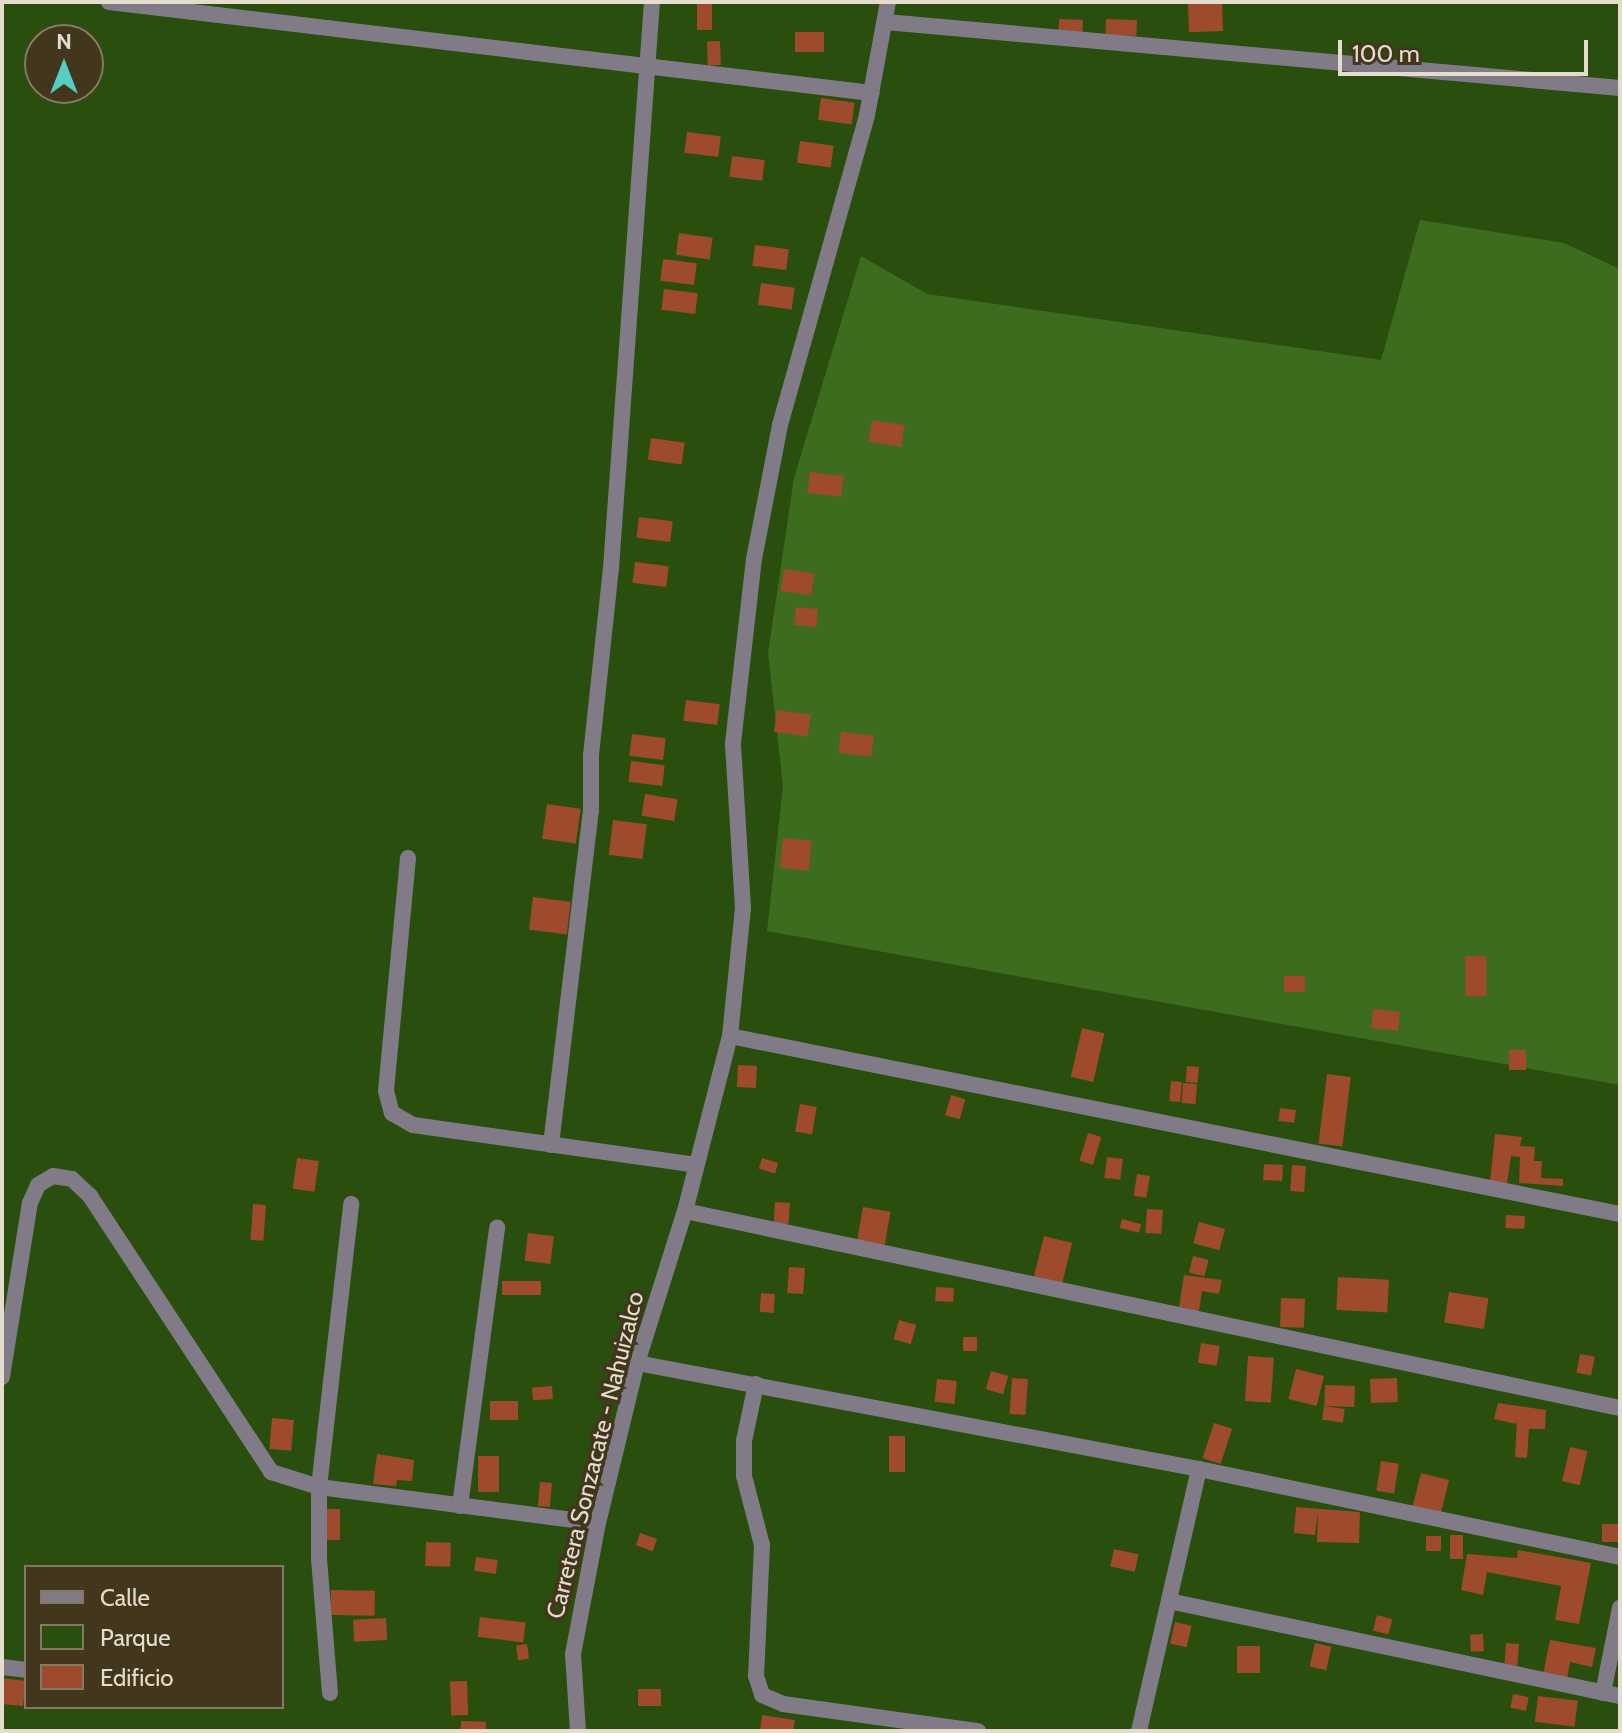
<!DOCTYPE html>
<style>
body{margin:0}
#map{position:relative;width:1622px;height:1733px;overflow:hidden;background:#42361d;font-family:Cabin,sans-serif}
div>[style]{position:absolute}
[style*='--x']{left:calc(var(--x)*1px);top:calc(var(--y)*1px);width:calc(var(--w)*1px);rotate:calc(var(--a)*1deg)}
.green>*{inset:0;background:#294e0d}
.forest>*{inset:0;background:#3d6c1e}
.building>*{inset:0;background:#9e4a2d;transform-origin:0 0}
.minor>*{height:16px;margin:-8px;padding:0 8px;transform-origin:8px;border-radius:8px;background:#807b87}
.tertiary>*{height:16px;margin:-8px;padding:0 8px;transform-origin:8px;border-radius:8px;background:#807b87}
span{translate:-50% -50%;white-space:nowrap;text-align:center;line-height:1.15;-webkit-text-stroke:7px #42361d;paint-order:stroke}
.street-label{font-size:24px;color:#e4ddce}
.frame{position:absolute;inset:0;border:4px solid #e4ddce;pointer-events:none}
.legend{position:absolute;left:24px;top:1565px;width:260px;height:144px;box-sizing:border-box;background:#42361d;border:2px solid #837964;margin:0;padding:10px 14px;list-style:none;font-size:24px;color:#e4ddce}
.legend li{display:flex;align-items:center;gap:16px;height:40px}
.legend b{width:40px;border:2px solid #837964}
.north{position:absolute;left:24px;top:24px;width:80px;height:80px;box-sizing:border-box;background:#42361d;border:2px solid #837964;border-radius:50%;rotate:0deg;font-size:22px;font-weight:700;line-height:32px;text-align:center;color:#e4ddce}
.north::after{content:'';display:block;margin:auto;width:28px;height:36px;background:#57cec2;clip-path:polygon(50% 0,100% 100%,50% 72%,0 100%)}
.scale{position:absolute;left:1338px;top:40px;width:250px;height:36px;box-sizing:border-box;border:4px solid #e4ddce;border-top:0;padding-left:10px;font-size:24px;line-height:28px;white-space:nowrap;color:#e4ddce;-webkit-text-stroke:6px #42361d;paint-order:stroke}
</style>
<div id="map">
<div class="green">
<i style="clip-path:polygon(evenodd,2px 2px,1620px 2px,1620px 1731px,2px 1731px,2px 2px,40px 40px,88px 40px,88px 88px,40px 88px,40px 40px,2px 2px,26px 1567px,282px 1567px,282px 1707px,26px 1707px,26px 1567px)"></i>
</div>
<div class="forest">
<i style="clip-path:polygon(1420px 220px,1564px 243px,1620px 269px,1620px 1085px,767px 931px,783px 786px,768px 653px,794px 478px,861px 256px,927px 294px,1381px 360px)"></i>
</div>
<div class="building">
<i style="left:697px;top:2px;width:15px;height:28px"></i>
<i style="left:1222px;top:3px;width:28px;height:34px;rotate:88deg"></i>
<i style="left:1059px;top:19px;width:24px;height:14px;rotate:2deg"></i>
<i style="left:1106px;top:19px;width:31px;height:16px;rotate:2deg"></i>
<i style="left:795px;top:32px;width:29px;height:20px"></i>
<i style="left:720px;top:41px;width:24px;height:13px;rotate:88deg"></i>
<i style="left:821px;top:98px;width:34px;height:22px;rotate:8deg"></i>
<i style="left:687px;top:132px;width:34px;height:21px;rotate:7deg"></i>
<i style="left:800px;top:141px;width:34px;height:22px;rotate:8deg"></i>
<i style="left:732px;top:156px;width:33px;height:21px;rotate:7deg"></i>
<i style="left:679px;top:233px;width:34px;height:22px;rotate:8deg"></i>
<i style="left:755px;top:245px;width:34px;height:21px;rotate:7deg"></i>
<i style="left:663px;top:259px;width:34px;height:22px;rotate:7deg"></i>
<i style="left:761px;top:283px;width:34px;height:22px;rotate:8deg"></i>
<i style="left:664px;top:289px;width:34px;height:21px;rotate:7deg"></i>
<i style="left:872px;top:420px;width:33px;height:22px;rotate:9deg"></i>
<i style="left:651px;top:438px;width:34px;height:22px;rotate:8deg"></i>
<i style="left:810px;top:472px;width:34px;height:21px;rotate:7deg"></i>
<i style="left:639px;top:517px;width:34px;height:21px;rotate:7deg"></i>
<i style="left:635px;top:562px;width:34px;height:21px;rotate:7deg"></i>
<i style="left:784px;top:569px;width:31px;height:22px;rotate:9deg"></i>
<i style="left:796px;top:607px;width:22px;height:18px;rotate:5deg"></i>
<i style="left:686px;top:700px;width:34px;height:21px;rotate:7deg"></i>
<i style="left:777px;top:710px;width:34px;height:22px;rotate:8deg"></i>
<i style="left:841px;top:732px;width:33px;height:21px;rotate:7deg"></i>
<i style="left:632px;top:734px;width:34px;height:22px;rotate:7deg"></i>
<i style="left:631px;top:761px;width:34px;height:21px;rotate:7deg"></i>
<i style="left:645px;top:794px;width:33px;height:22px;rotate:9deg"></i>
<i style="left:547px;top:804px;width:34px;height:35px;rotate:8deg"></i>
<i style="left:613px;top:820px;width:34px;height:35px;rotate:7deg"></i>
<i style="left:783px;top:838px;width:29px;height:30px;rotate:6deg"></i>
<i style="left:533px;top:897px;width:38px;height:33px;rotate:7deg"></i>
<i style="left:1486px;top:956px;width:40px;height:21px;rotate:89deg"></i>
<i style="left:1284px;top:976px;width:21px;height:16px"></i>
<i style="left:1373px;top:1009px;width:27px;height:19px;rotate:6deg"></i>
<i style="left:1082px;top:1028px;width:23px;height:50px;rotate:13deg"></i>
<i style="left:1509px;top:1050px;width:17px;height:20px"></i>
<i style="left:738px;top:1065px;width:19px;height:22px;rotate:3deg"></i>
<i style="left:1187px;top:1066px;width:12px;height:16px;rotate:5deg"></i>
<i style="left:1327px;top:1074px;width:24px;height:70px;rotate:7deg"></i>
<i style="left:1171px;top:1081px;width:11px;height:20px;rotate:5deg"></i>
<i style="left:1183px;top:1083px;width:14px;height:20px;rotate:4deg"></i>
<i style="left:951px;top:1095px;width:15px;height:21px;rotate:16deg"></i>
<i style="left:800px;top:1104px;width:17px;height:28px;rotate:10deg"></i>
<i style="left:1280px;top:1108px;width:16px;height:13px;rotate:7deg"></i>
<i style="left:1088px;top:1133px;width:14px;height:29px;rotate:17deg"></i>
<i style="clip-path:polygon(1495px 1134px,1522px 1137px,1520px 1146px,1535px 1147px,1534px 1161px,1542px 1161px,1541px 1178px,1563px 1179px,1563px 1186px,1519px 1183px,1520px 1157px,1511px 1156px,1507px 1184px,1490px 1182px)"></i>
<i style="left:1107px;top:1157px;width:16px;height:21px;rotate:7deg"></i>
<i style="left:297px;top:1158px;width:22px;height:31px;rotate:8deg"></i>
<i style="left:762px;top:1158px;width:17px;height:11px;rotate:17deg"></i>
<i style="left:1264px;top:1164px;width:19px;height:16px;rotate:3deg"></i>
<i style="left:1292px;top:1165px;width:14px;height:26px;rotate:4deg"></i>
<i style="left:1137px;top:1174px;width:13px;height:22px;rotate:9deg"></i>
<i style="left:775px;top:1202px;width:15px;height:21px;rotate:4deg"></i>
<i style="left:253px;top:1204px;width:13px;height:36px;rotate:4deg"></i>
<i style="left:863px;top:1207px;width:28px;height:34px;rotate:10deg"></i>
<i style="left:1147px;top:1209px;width:16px;height:24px;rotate:4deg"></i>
<i style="left:1506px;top:1215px;width:19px;height:13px;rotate:3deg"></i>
<i style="left:1122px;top:1219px;width:20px;height:9px;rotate:15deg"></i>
<i style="left:1199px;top:1222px;width:27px;height:22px;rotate:15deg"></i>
<i style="left:528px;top:1233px;width:26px;height:28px;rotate:7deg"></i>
<i style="left:1044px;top:1236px;width:29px;height:44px;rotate:14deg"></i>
<i style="left:1193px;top:1256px;width:16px;height:17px;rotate:14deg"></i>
<i style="left:789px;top:1267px;width:16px;height:26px;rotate:4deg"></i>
<i style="clip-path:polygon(1184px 1275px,1222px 1280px,1219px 1294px,1202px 1291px,1198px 1317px,1178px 1314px)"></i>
<i style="left:1338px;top:1277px;width:51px;height:33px;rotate:3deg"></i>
<i style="left:502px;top:1281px;width:39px;height:14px"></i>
<i style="left:936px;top:1287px;width:18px;height:14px;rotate:3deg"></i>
<i style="left:1449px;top:1292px;width:40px;height:31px;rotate:9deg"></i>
<i style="left:761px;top:1293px;width:14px;height:19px;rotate:4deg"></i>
<i style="left:1281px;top:1298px;width:24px;height:29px;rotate:2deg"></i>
<i style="left:899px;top:1320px;width:18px;height:20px;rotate:16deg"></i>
<i style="left:963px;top:1337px;width:14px;height:14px"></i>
<i style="left:1201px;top:1343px;width:19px;height:20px;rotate:9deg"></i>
<i style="left:1580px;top:1354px;width:15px;height:19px;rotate:11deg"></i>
<i style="left:1248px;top:1356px;width:26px;height:45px;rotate:4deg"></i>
<i style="left:1296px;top:1369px;width:29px;height:31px;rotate:14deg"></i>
<i style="left:991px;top:1371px;width:18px;height:19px;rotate:16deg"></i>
<i style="left:1012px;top:1378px;width:16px;height:36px;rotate:4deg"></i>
<i style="left:1397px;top:1378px;width:24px;height:27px;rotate:88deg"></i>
<i style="left:937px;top:1379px;width:20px;height:23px;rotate:6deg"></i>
<i style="left:1325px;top:1385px;width:30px;height:21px;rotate:2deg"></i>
<i style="left:552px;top:1386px;width:13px;height:20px;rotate:86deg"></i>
<i style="left:490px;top:1401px;width:28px;height:19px"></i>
<i style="clip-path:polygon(1498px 1403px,1546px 1410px,1545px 1429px,1529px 1429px,1527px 1458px,1515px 1457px,1517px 1419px,1516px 1424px,1494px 1419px)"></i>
<i style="left:1324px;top:1406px;width:21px;height:14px;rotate:8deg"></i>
<i style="left:272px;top:1418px;width:22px;height:31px;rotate:5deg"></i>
<i style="left:1214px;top:1423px;width:19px;height:37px;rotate:18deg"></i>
<i style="left:889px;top:1436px;width:16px;height:36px"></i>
<i style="left:1570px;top:1447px;width:18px;height:35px;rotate:13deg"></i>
<i style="clip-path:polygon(377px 1454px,414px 1460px,412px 1481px,397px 1480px,396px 1486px,373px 1484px)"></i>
<i style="left:478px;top:1456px;width:21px;height:36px"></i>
<i style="left:1381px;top:1461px;width:18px;height:30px;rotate:9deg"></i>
<i style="left:1421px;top:1473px;width:29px;height:35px;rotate:14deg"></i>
<i style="left:540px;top:1482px;width:12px;height:24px;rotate:5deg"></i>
<i style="clip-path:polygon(1296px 1507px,1360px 1512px,1359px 1543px,1317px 1542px,1318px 1513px,1315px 1535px,1294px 1533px)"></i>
<i style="left:327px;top:1509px;width:13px;height:31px"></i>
<i style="left:1620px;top:1524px;width:18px;height:18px;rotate:90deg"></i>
<i style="left:640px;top:1533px;width:18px;height:13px;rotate:19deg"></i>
<i style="left:1450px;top:1535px;width:13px;height:24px"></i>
<i style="left:1426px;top:1536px;width:15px;height:15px"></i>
<i style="left:426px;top:1542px;width:25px;height:24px;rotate:2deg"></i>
<i style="left:1114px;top:1549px;width:25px;height:18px;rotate:12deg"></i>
<i style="clip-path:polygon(1518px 1550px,1591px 1563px,1579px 1624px,1555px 1620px,1561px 1586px,1487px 1572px,1483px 1595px,1461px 1590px,1467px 1554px,1517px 1558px)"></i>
<i style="left:476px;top:1557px;width:22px;height:14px;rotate:8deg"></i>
<i style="left:331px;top:1590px;width:44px;height:25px;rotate:1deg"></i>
<i style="left:1377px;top:1615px;width:16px;height:16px;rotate:15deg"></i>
<i style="left:480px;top:1617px;width:46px;height:20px;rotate:7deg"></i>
<i style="left:386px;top:1618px;width:22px;height:33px;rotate:87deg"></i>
<i style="left:1175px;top:1622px;width:17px;height:22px;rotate:13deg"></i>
<i style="left:1483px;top:1634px;width:17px;height:13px;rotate:87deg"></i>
<i style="clip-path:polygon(1550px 1640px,1596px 1648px,1592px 1667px,1570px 1662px,1567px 1679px,1543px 1674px)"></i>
<i style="left:1315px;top:1643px;width:17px;height:24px;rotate:13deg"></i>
<i style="left:1506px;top:1643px;width:13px;height:22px;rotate:4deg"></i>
<i style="left:527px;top:1644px;width:15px;height:11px;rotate:82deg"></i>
<i style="left:1237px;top:1646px;width:23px;height:27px"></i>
<i style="clip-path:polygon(2px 1678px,26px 1681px,23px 1706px,2px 1704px)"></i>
<i style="left:467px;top:1681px;width:34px;height:17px;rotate:88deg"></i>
<i style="left:638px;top:1689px;width:23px;height:17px"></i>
<i style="left:1513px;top:1694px;width:16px;height:14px;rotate:11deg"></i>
<i style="left:1538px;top:1696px;width:40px;height:26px;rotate:7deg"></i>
<i style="clip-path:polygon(762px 1715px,795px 1720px,793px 1731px,760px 1731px)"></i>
<i style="left:461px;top:1721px;width:25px;height:10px;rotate:2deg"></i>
</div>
<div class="minor">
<i style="--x:109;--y:2;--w:768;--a:6.8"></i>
<i style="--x:886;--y:22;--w:737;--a:5.14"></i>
<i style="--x:408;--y:858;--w:234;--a:95.4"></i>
<i style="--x:386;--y:1091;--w:23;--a:75"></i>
<i style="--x:392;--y:1113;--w:24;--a:30"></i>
<i style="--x:413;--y:1125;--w:286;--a:8"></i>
<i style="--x:730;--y:1036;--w:908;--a:11.31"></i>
<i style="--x:551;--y:1145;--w:336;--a:-83.2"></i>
<i style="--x:591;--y:811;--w:56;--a:-90"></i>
<i style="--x:591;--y:755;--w:188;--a:-83.9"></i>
<i style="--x:611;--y:568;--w:567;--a:-85.86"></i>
<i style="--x:685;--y:1211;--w:956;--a:11.9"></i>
<i style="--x:637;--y:1363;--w:572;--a:10.68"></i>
<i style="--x:1199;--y:1469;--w:430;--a:11.8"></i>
<i style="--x:2;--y:1377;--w:176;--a:-80.9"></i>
<i style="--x:30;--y:1203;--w:20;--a:-66"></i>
<i style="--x:38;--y:1185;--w:17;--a:-31"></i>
<i style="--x:53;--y:1176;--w:19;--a:9"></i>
<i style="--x:72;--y:1179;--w:25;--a:43"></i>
<i style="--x:90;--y:1196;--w:330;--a:56.7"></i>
<i style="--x:271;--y:1472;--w:50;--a:17.4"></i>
<i style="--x:319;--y:1487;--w:281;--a:7.4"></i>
<i style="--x:756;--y:1384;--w:58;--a:101.9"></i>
<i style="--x:744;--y:1441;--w:35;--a:90"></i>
<i style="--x:744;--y:1476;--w:71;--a:75.4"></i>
<i style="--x:762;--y:1545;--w:131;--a:92.6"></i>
<i style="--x:756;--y:1676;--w:20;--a:72"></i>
<i style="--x:762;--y:1695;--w:23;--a:23"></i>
<i style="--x:783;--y:1704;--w:197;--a:7.9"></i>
<i style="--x:460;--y:1506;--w:281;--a:-82.4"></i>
<i style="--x:1169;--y:1601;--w:461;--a:11.9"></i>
<i style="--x:2;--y:1667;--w:24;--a:7"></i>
<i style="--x:330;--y:1693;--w:134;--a:-94.7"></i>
<i style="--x:319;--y:1559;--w:72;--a:-90"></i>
<i style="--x:319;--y:1487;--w:285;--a:-83.5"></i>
<i style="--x:1603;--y:1693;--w:87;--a:-78.7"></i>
<i style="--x:1139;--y:1731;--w:269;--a:-77.1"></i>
</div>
<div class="tertiary">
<i style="--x:578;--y:1731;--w:77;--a:-93.7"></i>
<i style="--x:573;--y:1654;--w:133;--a:-79.2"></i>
<i style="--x:598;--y:1523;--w:165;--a:-76.3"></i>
<i style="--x:637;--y:1363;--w:159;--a:-72.5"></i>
<i style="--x:685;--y:1211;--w:181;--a:-75.6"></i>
<i style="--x:730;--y:1036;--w:129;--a:-84.2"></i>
<i style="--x:743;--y:908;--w:165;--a:-93.5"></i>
<i style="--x:733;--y:743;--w:185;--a:-83.5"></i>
<i style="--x:754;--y:559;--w:136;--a:-79"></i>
<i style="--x:780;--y:425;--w:322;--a:-74.3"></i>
<i style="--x:867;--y:115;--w:115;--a:-79.5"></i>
</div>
<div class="street-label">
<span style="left:595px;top:1455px;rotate:-76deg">Carretera Sonzacate - Nahuizalco</span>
</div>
<div class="frame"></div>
<ul class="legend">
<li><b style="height:10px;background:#807b87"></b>Calle</li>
<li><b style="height:22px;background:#294e0d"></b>Parque</li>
<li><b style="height:22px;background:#9e4a2d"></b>Edificio</li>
</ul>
<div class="north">N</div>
<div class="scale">100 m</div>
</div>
